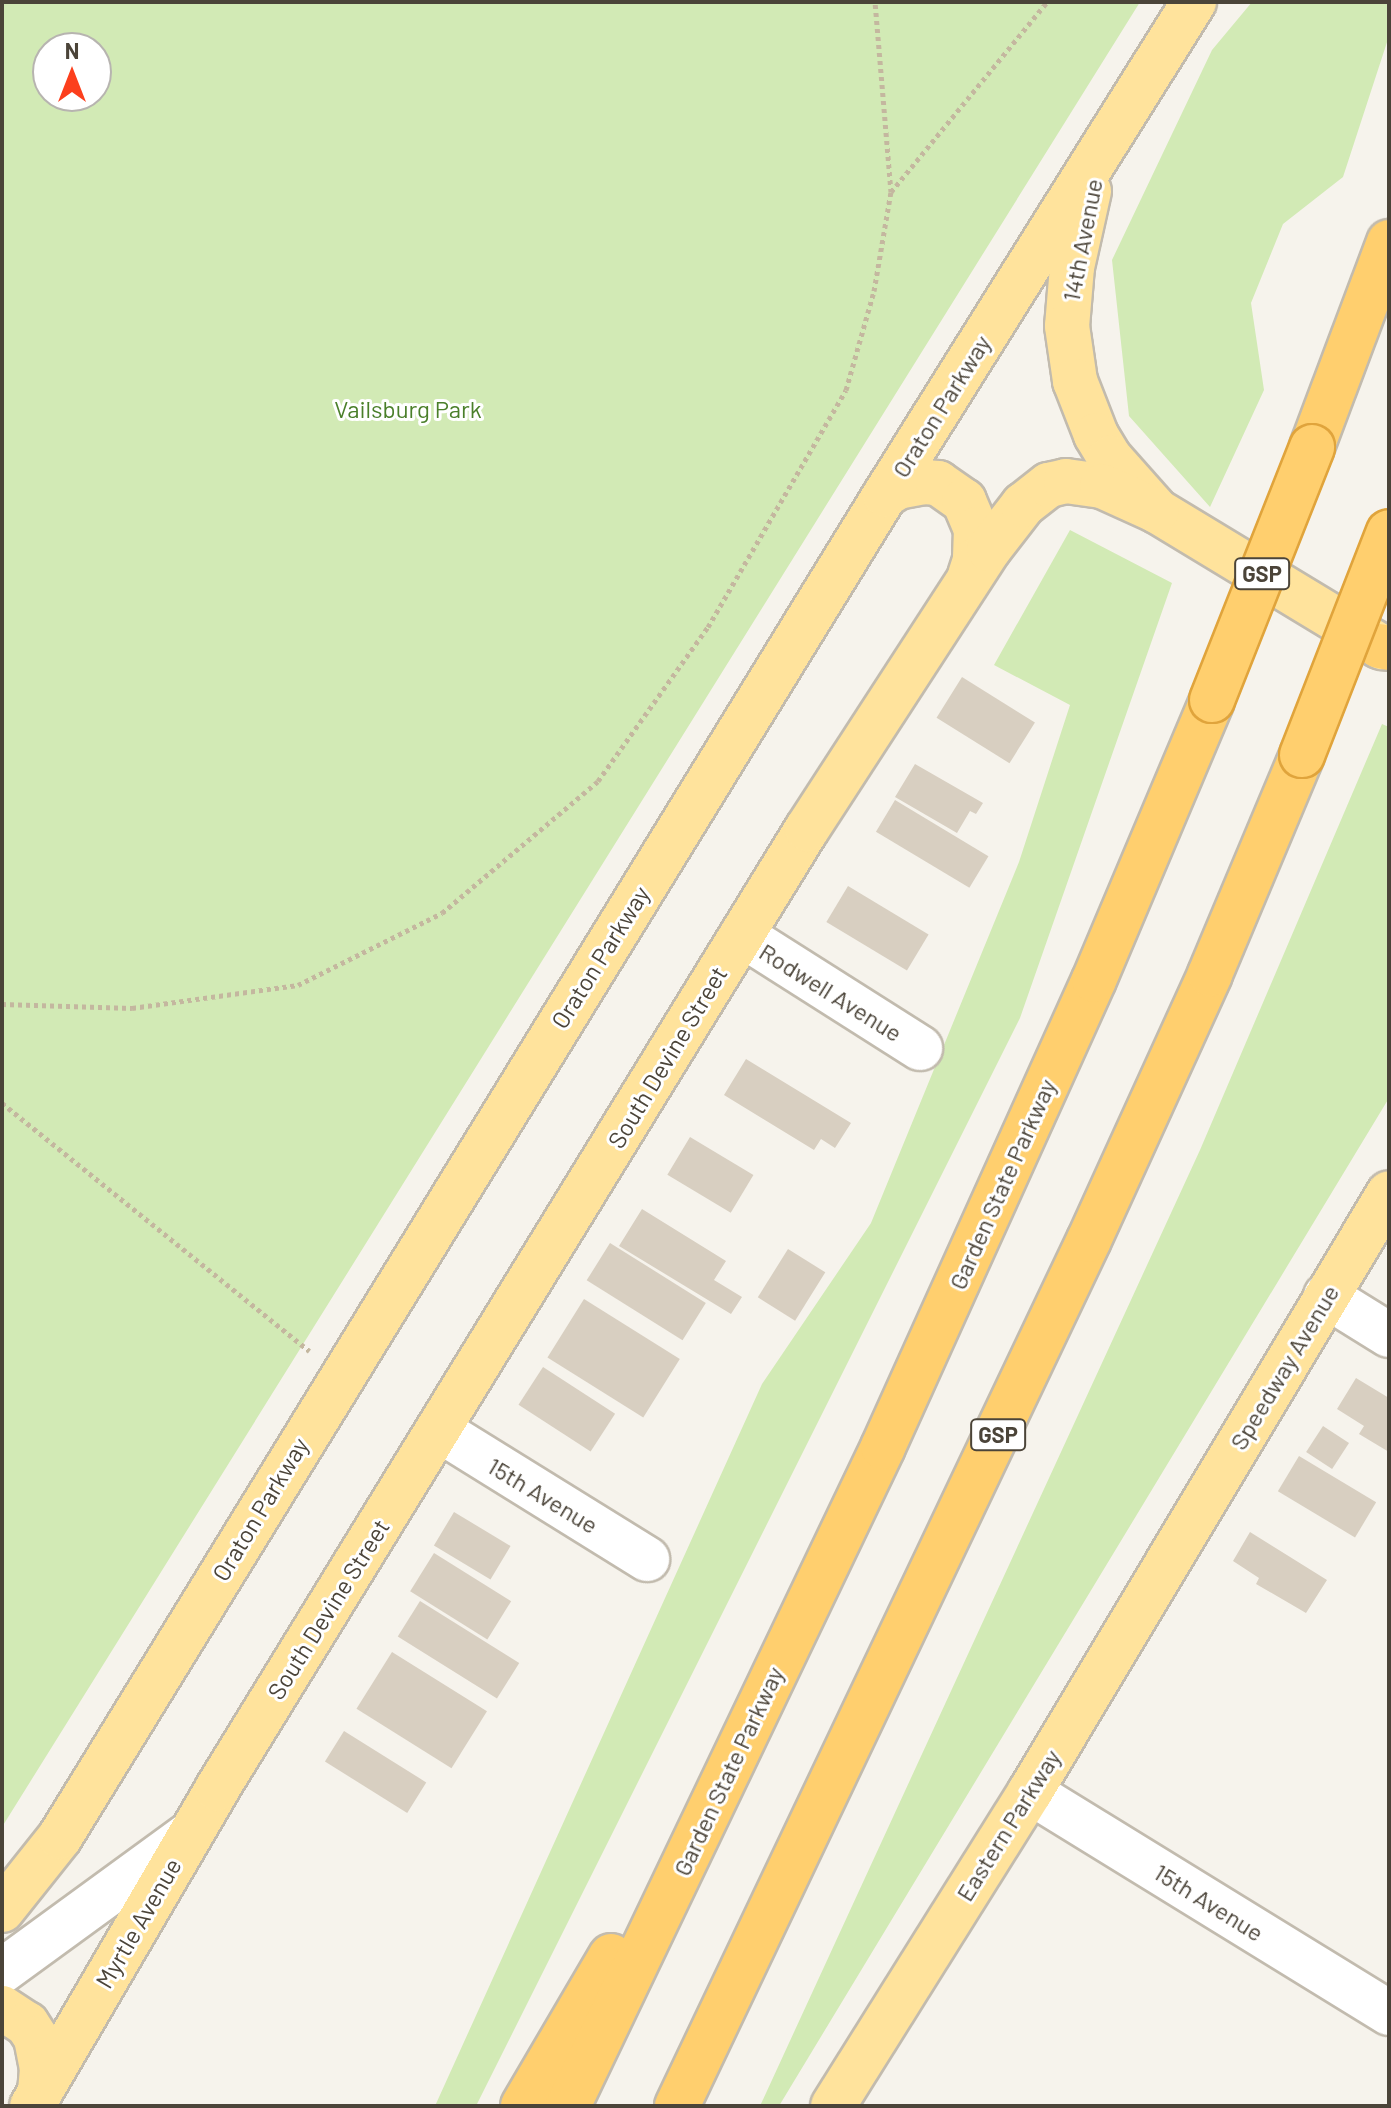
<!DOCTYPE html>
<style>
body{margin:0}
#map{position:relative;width:1391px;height:2108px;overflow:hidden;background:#f6f3ec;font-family:Barlow,sans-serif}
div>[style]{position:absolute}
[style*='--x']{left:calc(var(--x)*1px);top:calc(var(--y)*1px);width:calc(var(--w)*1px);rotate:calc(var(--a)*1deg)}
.green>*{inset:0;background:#d2eab5}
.building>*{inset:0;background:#d8cfc1;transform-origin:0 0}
.path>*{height:5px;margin-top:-2.5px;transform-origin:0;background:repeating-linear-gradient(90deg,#c4b79f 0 4px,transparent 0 8px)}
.roads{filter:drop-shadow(2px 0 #c2bbae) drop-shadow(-2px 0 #c2bbae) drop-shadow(0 2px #c2bbae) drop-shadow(0 -2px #c2bbae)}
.minor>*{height:44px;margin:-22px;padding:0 22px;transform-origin:22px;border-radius:22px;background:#fff}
.major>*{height:44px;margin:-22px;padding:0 22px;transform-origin:22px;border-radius:22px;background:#ffe39c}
.highway>*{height:44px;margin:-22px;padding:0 22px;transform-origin:22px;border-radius:22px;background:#ffcf6e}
.bridges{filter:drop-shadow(2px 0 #e0a43c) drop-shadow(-2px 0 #e0a43c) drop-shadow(0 2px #e0a43c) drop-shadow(0 -2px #e0a43c)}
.highway-bridge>*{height:44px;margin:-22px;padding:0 22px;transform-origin:22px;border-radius:22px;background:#ffcf6e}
span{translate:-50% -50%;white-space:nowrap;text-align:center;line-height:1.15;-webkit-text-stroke:6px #fff;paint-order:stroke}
.shield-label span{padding:2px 6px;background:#fff;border:2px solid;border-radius:6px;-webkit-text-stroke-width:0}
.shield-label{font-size:22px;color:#4b4439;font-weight:700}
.street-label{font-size:24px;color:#4b4439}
.park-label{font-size:24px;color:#4a7f2a}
.frame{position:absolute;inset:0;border:4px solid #4b4439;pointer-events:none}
.north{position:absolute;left:32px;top:32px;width:80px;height:80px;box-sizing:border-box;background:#fff;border:2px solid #b7b4b0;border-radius:50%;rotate:0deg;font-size:22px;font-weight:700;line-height:32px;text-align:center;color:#4b4439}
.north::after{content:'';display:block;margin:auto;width:28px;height:36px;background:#fc3f1d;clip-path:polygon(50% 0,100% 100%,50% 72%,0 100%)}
</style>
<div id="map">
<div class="green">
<i style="clip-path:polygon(evenodd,2px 2px,1140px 2px,2px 1827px,2px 2px,48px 48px,96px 48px,96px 96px,48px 96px,48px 48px)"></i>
<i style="clip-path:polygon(1252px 2px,1389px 2px,1389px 36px,1343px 177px,1283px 224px,1251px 303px,1264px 390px,1210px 507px,1129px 416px,1112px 260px,1212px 50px)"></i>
<i style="clip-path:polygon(1070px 530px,1172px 583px,1020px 1018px,476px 2106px,435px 2106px,762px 1384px,871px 1223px,1019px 862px,1070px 705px,994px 665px)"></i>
<i style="clip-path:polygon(1382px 724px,1389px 727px,1389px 1098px,779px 2106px,760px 2106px,1200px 1150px)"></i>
</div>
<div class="building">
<i style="left:962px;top:677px;width:86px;height:48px;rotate:32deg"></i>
<i style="clip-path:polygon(915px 764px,983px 803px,976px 814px,970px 811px,957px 833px,895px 797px)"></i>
<i style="left:895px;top:800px;width:109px;height:37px;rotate:31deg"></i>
<i style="left:848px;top:886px;width:94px;height:42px;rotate:31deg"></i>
<i style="clip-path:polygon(746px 1059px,851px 1123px,835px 1148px,821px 1139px,814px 1150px,724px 1095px)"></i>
<i style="left:690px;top:1137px;width:74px;height:44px;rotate:31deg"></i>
<i style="clip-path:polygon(642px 1209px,726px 1261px,714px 1280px,742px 1297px,731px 1314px,619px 1246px)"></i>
<i style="left:610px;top:1243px;width:113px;height:44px;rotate:32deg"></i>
<i style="left:788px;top:1249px;width:44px;height:57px;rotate:32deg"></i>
<i style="left:584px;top:1299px;width:113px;height:69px;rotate:32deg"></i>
<i style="left:543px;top:1367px;width:86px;height:45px;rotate:33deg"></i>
<i style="clip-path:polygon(1356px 1378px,1389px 1398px,1389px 1452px,1359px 1434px,1364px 1426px,1337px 1409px)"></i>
<i style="left:1323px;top:1426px;width:31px;height:31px;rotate:33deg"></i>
<i style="left:1299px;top:1456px;width:90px;height:41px;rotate:31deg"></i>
<i style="left:454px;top:1512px;width:66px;height:39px;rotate:31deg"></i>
<i style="clip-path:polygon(1250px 1532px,1327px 1580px,1306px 1613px,1256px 1584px,1259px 1578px,1233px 1561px)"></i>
<i style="left:434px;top:1553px;width:91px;height:45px;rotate:32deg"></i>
<i style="left:420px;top:1601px;width:117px;height:42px;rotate:32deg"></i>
<i style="left:392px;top:1652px;width:112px;height:67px;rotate:32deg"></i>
<i style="left:344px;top:1731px;width:97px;height:36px;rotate:32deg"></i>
</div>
<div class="path">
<i style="--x:891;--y:192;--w:246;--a:-50.6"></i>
<i style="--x:2;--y:1004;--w:130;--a:1.8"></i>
<i style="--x:132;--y:1008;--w:168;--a:-7.9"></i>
<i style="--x:298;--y:985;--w:161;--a:-26.6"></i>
<i style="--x:442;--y:913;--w:204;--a:-40.2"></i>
<i style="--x:598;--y:781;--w:189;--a:-54.5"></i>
<i style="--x:708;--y:627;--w:274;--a:-59.8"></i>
<i style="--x:846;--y:390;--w:103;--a:-74.2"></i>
<i style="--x:874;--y:291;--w:100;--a:-80.3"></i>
<i style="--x:891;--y:192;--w:191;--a:-94.8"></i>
<i style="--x:2;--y:1103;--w:395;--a:38.9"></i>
</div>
<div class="roads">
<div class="minor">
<i style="--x:742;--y:935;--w:211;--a:32.4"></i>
<i style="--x:1326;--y:1296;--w:74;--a:31.8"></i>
<i style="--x:439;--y:1430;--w:245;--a:31.8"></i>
<i style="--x:1030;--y:1792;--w:422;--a:31.6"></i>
<i style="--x:2;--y:1971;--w:234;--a:-36.1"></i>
</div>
<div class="major">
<i style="--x:1089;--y:191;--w:78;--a:102.6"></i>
<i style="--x:1072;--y:267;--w:59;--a:94.8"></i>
<i style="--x:1067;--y:326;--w:56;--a:81.7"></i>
<i style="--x:1075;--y:381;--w:58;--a:68.7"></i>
<i style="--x:1096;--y:435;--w:27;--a:59"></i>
<i style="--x:1110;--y:458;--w:71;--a:48.4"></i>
<i style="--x:1157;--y:511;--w:263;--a:31.2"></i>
<i style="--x:885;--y:495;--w:15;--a:-32"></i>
<i style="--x:898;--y:487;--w:26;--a:-11"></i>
<i style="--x:924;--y:482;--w:14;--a:4"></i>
<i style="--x:938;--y:483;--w:32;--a:35"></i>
<i style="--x:964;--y:501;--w:30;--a:67"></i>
<i style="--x:976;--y:529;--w:31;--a:92"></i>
<i style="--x:975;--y:560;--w:16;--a:108"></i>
<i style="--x:2;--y:1910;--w:93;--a:-51.5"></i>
<i style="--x:60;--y:1837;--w:1575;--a:-58.42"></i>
<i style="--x:885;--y:495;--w:582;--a:-57.92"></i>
<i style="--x:2;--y:2008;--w:30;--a:33"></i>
<i style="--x:27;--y:2024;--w:17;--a:57"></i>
<i style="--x:36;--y:2038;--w:32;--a:79"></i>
<i style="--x:42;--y:2069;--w:24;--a:95"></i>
<i style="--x:32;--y:2106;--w:367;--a:-59.7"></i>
<i style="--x:217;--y:1789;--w:1127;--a:-58.43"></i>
<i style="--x:807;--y:829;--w:334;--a:-57"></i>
<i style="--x:989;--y:549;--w:56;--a:-52.3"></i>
<i style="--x:1023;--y:505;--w:33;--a:-38"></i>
<i style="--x:1049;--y:485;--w:17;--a:-13"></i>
<i style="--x:1066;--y:481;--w:36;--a:8"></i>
<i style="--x:1102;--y:486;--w:60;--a:24.4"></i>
<i style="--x:833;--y:2106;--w:371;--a:-57.9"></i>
<i style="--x:1030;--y:1792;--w:698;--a:-59.06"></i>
</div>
<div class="highway">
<i style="--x:1312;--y:447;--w:219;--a:-69.4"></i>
<i style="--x:1379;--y:646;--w:10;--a:11"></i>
<i style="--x:523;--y:2106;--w:174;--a:-59.6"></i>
<i style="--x:568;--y:2106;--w:730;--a:-64.45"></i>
<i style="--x:883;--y:1447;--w:512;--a:-65.69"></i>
<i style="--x:1094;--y:980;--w:304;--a:-67.1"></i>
<i style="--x:677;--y:2106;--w:959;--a:-64.56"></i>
<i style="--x:1089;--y:1240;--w:292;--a:-65.5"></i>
<i style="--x:1210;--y:974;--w:238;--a:-67.2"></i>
</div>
</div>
<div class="bridges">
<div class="highway-bridge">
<i style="--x:1212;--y:700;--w:272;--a:-68.4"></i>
<i style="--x:1302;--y:755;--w:239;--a:-68.7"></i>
</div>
</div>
<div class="shield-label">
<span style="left:1262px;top:574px">GSP</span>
<span style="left:998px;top:1435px">GSP</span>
</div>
<div class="street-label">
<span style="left:1082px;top:240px;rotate:-79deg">14th Avenue</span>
<span style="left:941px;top:406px;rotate:-58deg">Oraton Parkway</span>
<span style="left:600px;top:957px;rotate:-58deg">Oraton Parkway</span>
<span style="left:831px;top:992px;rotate:32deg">Rodwell Avenue</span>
<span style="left:667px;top:1057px;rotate:-59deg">South Devine Street</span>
<span style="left:1002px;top:1184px;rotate:-66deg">Garden State Parkway</span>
<span style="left:1284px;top:1367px;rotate:-59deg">Speedway Avenue</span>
<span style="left:543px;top:1495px;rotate:31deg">15th Avenue</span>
<span style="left:260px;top:1509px;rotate:-59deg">Oraton Parkway</span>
<span style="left:328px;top:1609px;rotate:-58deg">South Devine Street</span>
<span style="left:728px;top:1771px;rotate:-65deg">Garden State Parkway</span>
<span style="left:1008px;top:1825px;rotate:-58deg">Eastern Parkway</span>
<span style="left:1209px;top:1902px;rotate:32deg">15th Avenue</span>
<span style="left:138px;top:1923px;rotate:-60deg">Myrtle Avenue</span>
</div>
<div class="park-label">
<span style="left:408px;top:409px">Vailsburg Park</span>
</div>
<div class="frame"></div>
<div class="north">N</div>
</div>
